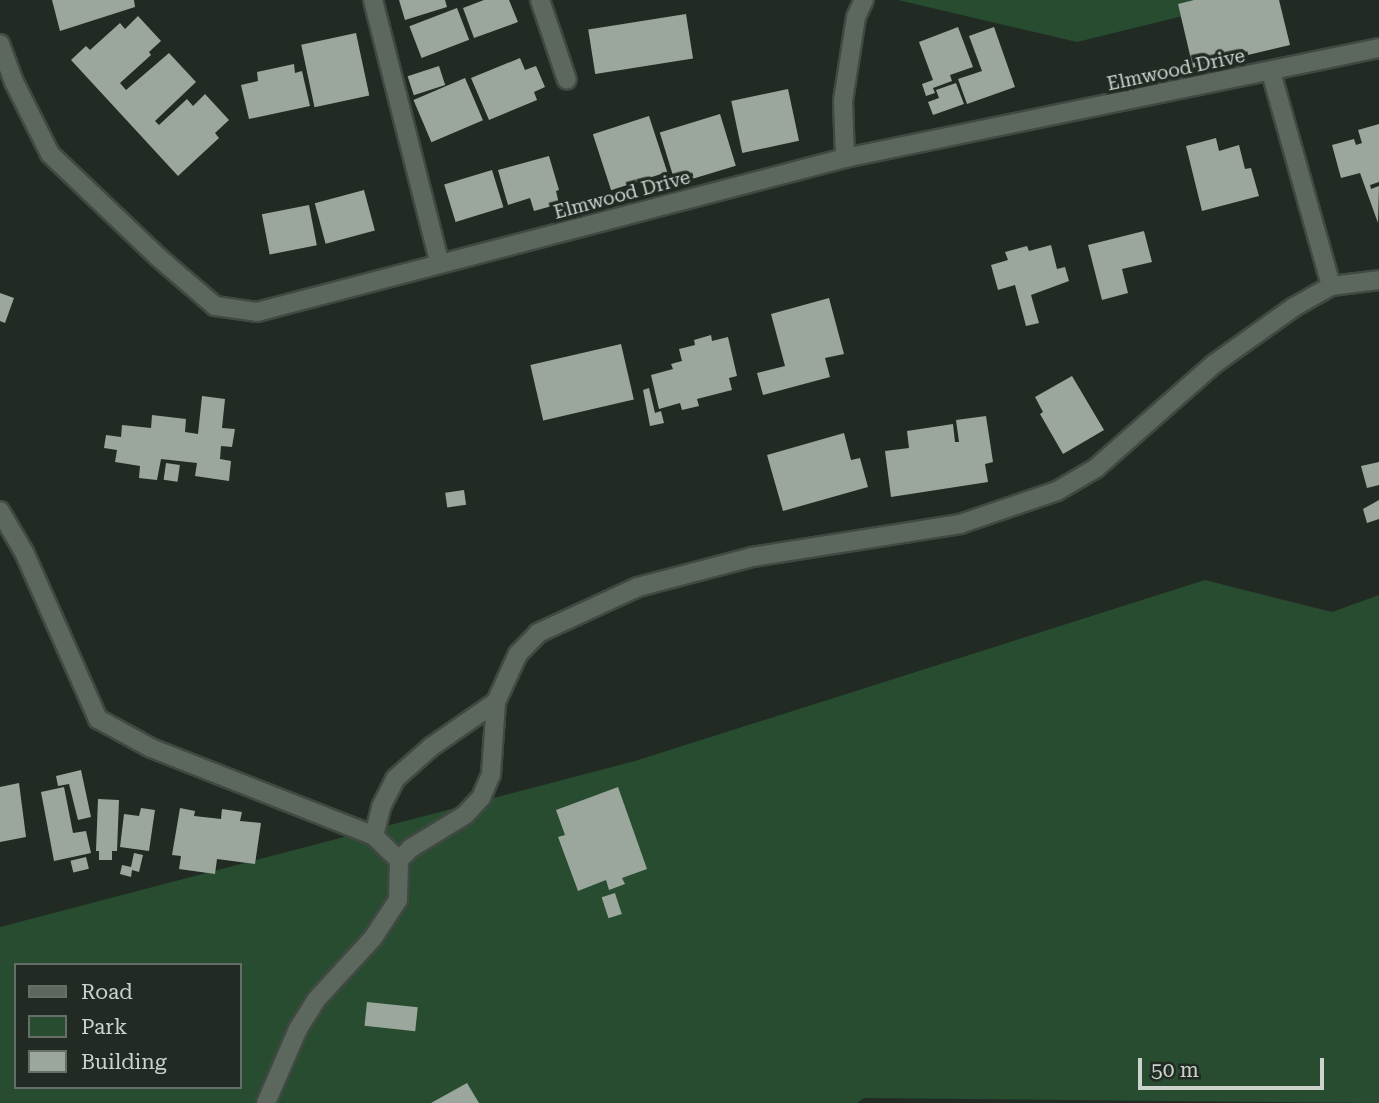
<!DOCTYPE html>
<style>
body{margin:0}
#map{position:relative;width:1379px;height:1103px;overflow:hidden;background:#212b23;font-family:"Roboto Serif",serif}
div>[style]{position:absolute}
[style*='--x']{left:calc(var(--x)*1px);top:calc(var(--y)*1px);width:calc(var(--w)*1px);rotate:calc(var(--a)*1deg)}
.green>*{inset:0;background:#274c30}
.building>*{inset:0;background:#9ba79d;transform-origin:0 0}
.roads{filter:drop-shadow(2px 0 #404942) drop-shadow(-2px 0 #404942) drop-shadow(0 2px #404942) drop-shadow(0 -2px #404942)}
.minor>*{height:18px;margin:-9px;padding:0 9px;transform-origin:9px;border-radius:9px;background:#5c685e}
span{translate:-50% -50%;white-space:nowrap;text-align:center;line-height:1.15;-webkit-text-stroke:7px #212b23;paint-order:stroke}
.street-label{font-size:19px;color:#ccd3cd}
.legend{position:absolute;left:14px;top:963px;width:228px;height:126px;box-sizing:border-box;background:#212b23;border:2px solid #656e67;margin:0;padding:9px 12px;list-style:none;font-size:21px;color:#ccd3cd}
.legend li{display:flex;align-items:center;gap:14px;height:35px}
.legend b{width:35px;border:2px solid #656e67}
.scale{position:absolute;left:1138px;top:1058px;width:186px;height:32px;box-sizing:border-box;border:4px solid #ccd3cd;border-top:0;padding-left:9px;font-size:21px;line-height:24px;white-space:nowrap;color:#ccd3cd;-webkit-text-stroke:5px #212b23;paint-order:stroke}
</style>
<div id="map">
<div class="green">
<i style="clip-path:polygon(898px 0,1248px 0,1077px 42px)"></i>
<i style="clip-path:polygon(evenodd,1205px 580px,1332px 612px,1379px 595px,1379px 1103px,864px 1098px,857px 1103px,0 1103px,0 927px,635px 761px,1205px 580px,16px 965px,240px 965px,240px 1087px,16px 1087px,16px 965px)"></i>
</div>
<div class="building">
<i style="clip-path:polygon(52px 0,134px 0,135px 7px,60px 31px)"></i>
<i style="clip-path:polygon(399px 0,445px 0,447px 7px,405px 20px)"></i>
<i style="clip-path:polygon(484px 0,509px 0,518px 22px,474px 38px,463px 8px)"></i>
<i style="clip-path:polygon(1194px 0,1279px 0,1290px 45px,1193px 68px,1178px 4px)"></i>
<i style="left:457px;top:8px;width:34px;height:51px;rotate:69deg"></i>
<i style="left:686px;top:14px;width:45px;height:99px;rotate:81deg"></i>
<i style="clip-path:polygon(138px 16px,161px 41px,149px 52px,151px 55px,120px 83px,126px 90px,169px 53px,196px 82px,155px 121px,159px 125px,187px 99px,193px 106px,205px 94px,229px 120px,215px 133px,219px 138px,178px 176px,71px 60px,86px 46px,90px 50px,120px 23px,125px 29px)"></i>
<i style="clip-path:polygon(958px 27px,973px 67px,950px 75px,952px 81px,933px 88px,935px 93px,926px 96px,922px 84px,933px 80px,919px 42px)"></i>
<i style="clip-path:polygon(994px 27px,1015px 87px,967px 104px,958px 79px,982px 71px,969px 36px)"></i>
<i style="left:356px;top:33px;width:64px;height:56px;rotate:78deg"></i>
<i style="clip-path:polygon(520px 58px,525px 70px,536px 66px,545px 87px,534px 92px,537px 100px,489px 120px,471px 78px)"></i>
<i style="clip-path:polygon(294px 64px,295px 73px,302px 71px,310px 106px,249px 119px,241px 85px,258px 81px,257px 72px)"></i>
<i style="left:439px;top:66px;width:20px;height:33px;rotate:72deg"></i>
<i style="left:465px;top:78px;width:46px;height:56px;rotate:67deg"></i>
<i style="clip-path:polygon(956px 83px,964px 104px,933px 115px,928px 102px,939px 98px,936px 90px)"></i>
<i style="left:788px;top:89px;width:53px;height:58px;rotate:78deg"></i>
<i style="left:720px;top:114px;width:54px;height:63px;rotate:73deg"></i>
<i style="left:649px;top:116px;width:59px;height:59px;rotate:72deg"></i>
<i style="clip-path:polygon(1379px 124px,1379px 182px,1370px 185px,1371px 189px,1379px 186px,1378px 223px,1360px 173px,1341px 178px,1332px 145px,1354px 139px,1356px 145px,1362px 143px,1358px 130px)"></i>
<i style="clip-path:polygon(1216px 138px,1219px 151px,1239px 145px,1245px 169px,1251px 168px,1259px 196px,1202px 211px,1186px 146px)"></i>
<i style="clip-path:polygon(549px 156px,559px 190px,556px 191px,559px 204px,534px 211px,530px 198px,508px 205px,498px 170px)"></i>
<i style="left:492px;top:170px;width:39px;height:50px;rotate:73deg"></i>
<i style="left:364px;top:190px;width:42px;height:51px;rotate:75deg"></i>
<i style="left:309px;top:205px;width:41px;height:48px;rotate:79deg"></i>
<i style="clip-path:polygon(1144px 231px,1152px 262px,1122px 269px,1128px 293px,1102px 300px,1088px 245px)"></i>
<i style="clip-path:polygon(1051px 245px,1057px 269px,1065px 267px,1069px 281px,1031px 295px,1039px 323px,1026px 326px,1015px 285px,998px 290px,991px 265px,1008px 260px,1005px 252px,1027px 246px,1029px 251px)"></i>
<i style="clip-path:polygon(0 293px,14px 298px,5px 323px,0 321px)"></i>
<i style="clip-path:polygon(829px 298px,844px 354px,825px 358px,830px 377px,763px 395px,757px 373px,785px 366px,771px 314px)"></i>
<i style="clip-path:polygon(711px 335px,712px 341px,728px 337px,737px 376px,729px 378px,732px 390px,697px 399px,699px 406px,682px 410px,680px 403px,659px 409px,651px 375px,673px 369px,671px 364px,682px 361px,679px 349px,695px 345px,694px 340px)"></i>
<i style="left:621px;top:344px;width:57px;height:93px;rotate:77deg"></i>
<i style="clip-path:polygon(1072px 376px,1104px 430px,1063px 454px,1040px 414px,1043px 412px,1035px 397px)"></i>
<i style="clip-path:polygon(649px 388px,655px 413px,661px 411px,664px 423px,650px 426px,643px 390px)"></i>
<i style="clip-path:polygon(202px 396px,225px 399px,222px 428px,235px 429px,232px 447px,221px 446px,220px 459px,231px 461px,229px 481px,195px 476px,197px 463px,161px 459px,157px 480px,139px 478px,140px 466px,115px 462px,117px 450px,104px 448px,106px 435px,121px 437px,122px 425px,151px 428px,152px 415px,186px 419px,185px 432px,198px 434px)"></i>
<i style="clip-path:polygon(986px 416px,993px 462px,985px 464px,988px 482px,891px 497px,885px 451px,909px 448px,907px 431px,953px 424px,955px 442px,959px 442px,956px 420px)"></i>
<i style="clip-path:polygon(844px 433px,851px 460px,860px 458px,868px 487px,783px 511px,767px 455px)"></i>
<i style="clip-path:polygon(1379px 462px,1379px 485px,1367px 488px,1361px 466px)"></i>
<i style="left:166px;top:463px;width:14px;height:17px;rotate:8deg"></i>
<i style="left:464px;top:490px;width:15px;height:19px;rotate:82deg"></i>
<i style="clip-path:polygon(1379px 500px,1379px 519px,1367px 523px,1363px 509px)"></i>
<i style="clip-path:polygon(81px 770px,91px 817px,78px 820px,69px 784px,58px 786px,56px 776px)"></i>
<i style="clip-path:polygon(19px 783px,26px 837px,0 842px,0 787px)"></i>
<i style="clip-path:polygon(64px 787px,73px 833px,86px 831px,91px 853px,54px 861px,41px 792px)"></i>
<i style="clip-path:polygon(618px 787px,647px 869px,622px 878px,625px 884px,609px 890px,606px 880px,578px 891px,558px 837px,565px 835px,556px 810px)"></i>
<i style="clip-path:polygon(98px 799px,119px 800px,117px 851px,112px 851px,112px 860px,99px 860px,99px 851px,96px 851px)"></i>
<i style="clip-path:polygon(141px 808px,155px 810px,149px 851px,120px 847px,124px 814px,139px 816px)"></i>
<i style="clip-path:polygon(180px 808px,195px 811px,194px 816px,221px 819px,222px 809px,242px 812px,240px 821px,261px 823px,255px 864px,217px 859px,215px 874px,179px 869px,181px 856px,172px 855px)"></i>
<i style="clip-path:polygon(134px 853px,143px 855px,139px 872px,132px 870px,131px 877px,120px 874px,122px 865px,131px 867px)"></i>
<i style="left:86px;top:857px;width:12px;height:16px;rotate:76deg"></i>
<i style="left:615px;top:893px;width:22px;height:14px;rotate:72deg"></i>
<i style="left:367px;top:1002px;width:51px;height:24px;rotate:6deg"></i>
<i style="clip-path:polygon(467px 1083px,479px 1103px,431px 1103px)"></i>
</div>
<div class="roads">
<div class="minor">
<i style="--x:373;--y:0;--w:272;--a:75.8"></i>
<i style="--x:540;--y:0;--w:84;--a:71.4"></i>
<i style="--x:0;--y:44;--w:40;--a:69.8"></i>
<i style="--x:14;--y:82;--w:80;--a:63.4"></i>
<i style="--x:50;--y:154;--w:149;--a:43.6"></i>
<i style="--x:158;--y:257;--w:75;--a:40.7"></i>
<i style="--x:215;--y:306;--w:42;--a:8.1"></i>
<i style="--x:257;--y:312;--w:608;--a:-14.68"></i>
<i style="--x:845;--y:158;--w:545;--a:-11.64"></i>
<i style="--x:1271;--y:72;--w:222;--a:74.3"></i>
<i style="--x:845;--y:158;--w:57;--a:-92"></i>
<i style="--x:843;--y:101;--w:85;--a:-81.2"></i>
<i style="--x:856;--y:17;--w:19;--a:-65"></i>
<i style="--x:0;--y:511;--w:48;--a:59.7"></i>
<i style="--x:24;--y:552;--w:183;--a:66.1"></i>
<i style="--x:98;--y:719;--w:60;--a:28.7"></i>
<i style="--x:151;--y:748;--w:240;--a:21.5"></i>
<i style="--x:374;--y:836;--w:35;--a:44"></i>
<i style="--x:374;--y:836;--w:30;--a:-76"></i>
<i style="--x:381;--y:807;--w:31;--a:-63"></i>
<i style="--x:395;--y:779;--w:48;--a:-41.6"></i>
<i style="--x:431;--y:747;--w:79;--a:-34.7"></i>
<i style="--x:266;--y:1103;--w:81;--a:-66.6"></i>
<i style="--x:298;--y:1029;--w:34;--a:-58"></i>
<i style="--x:316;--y:1000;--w:84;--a:-47.4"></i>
<i style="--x:373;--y:938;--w:45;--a:-56.7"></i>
<i style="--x:398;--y:900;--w:40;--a:-88.6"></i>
<i style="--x:399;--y:860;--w:17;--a:-45"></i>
<i style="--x:411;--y:848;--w:63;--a:-31.4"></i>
<i style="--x:465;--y:815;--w:23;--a:-47"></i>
<i style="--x:481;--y:798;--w:26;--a:-67"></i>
<i style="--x:491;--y:774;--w:72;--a:-86"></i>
<i style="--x:496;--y:702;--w:53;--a:-65.4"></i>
<i style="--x:518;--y:654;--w:29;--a:-46"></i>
<i style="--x:538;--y:633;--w:110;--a:-24.7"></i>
<i style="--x:638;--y:587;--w:118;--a:-14.7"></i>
<i style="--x:752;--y:557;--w:211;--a:-9"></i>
<i style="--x:960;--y:524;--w:102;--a:-18.8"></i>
<i style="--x:1057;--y:491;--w:45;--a:-30.5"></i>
<i style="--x:1096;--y:468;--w:157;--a:-41.4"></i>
<i style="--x:1214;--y:364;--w:98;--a:-35.5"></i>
<i style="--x:1294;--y:307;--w:43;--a:-29.6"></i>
<i style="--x:1331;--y:286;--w:48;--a:-7.1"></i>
</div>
</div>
<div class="street-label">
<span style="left:1176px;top:70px;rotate:-12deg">Elmwood Drive</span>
<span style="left:622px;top:195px;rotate:-15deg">Elmwood Drive</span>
</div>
<ul class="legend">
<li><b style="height:9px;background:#5c685e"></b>Road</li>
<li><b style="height:19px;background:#274c30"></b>Park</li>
<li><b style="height:19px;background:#9ba79d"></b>Building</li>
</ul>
<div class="scale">50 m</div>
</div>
